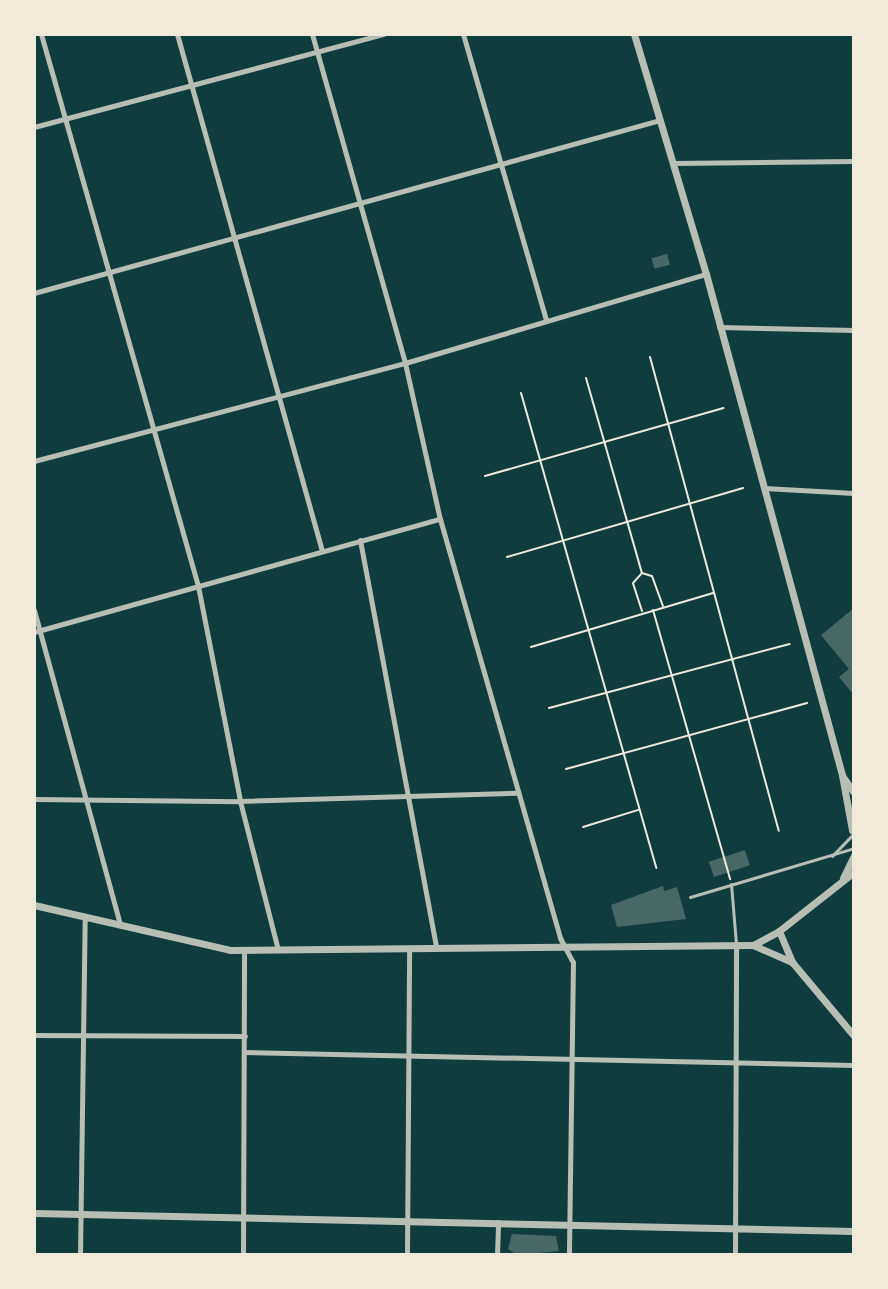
<!DOCTYPE html>
<style>
body{margin:0}
#map{position:relative;width:888px;height:1289px;overflow:hidden;background:#0f3d3e;font-family:Arial,sans-serif}
div>[style]{position:absolute}
[style*='--x']{left:calc(var(--x)*1px);top:calc(var(--y)*1px);width:calc(var(--w)*1px);rotate:calc(var(--a)*1deg)}
.building>*{inset:0;background:#486865;transform-origin:0 0}
.path>*{height:2px;margin:-1px;padding:0 1px;transform-origin:1px;border-radius:1px;background:#f1e9da}
.service>*{height:3px;margin:-1.5px;padding:0 1.5px;transform-origin:1.5px;border-radius:1.5px;background:#b8beb3}
.minor>*{height:5px;margin:-2.5px;padding:0 2.5px;transform-origin:2.5px;border-radius:2.5px;background:#b8beb3}
.tertiary>*{height:7px;margin:-3.5px;padding:0 3.5px;transform-origin:3.5px;border-radius:3.5px;background:#b8beb3}
span{translate:-50% -50%;white-space:nowrap;text-align:center;line-height:1.15;-webkit-text-stroke:6px #f1e9da;paint-order:stroke}
.frame{position:absolute;inset:0;border:36px solid #f1e9da;pointer-events:none}
</style>
<div id="map">
<div class="building">
<i style="left:667px;top:254px;width:11px;height:16px;rotate:75deg"></i>
<i style="clip-path:polygon(854px 608px,854px 695px,839px 677px,849px 669px,821px 635px)"></i>
<i style="left:745px;top:850px;width:16px;height:38px;rotate:72deg"></i>
<i style="clip-path:polygon(663px 886px,664px 891px,677px 887px,686px 919px,617px 927px,611px 905px)"></i>
<i style="clip-path:polygon(512px 1234px,556px 1236px,559px 1251px,517px 1255px,508px 1249px)"></i>
</div>
<div class="path">
<i style="--x:650;--y:357;--w:491;--a:74.8"></i>
<i style="--x:586;--y:378;--w:203;--a:74"></i>
<i style="--x:521;--y:393;--w:494;--a:74.1"></i>
<i style="--x:485;--y:476;--w:248;--a:-15.9"></i>
<i style="--x:507;--y:557;--w:246;--a:-16.3"></i>
<i style="--x:653;--y:610;--w:280;--a:74"></i>
<i style="--x:642;--y:611;--w:29;--a:-108"></i>
<i style="--x:633;--y:583;--w:13;--a:-48"></i>
<i style="--x:642;--y:573;--w:10;--a:17"></i>
<i style="--x:652;--y:576;--w:32;--a:70"></i>
<i style="--x:531;--y:647;--w:190;--a:-16.5"></i>
<i style="--x:549;--y:708;--w:249;--a:-14.9"></i>
<i style="--x:566;--y:769;--w:250;--a:-15.3"></i>
<i style="--x:583;--y:827;--w:58;--a:-17.2"></i>
</div>
<div class="service">
<i style="--x:832;--y:856;--w:29;--a:-46"></i>
<i style="--x:731;--y:884;--w:60;--a:85.2"></i>
<i style="--x:690;--y:897;--w:171;--a:-16.6"></i>
</div>
<div class="minor">
<i style="--x:41;--y:34;--w:574;--a:74.12"></i>
<i style="--x:198;--y:586;--w:219;--a:78.9"></i>
<i style="--x:240;--y:801;--w:154;--a:75.7"></i>
<i style="--x:177;--y:34;--w:537;--a:74.33"></i>
<i style="--x:312;--y:34;--w:342;--a:74.2"></i>
<i style="--x:405;--y:363;--w:160;--a:77.4"></i>
<i style="--x:440;--y:519;--w:436;--a:74"></i>
<i style="--x:560;--y:938;--w:27;--a:62"></i>
<i style="--x:573;--y:962;--w:293;--a:90.8"></i>
<i style="--x:463;--y:34;--w:297;--a:73.8"></i>
<i style="--x:34;--y:127;--w:362;--a:-14.9"></i>
<i style="--x:673;--y:163;--w:181;--a:-0.6"></i>
<i style="--x:34;--y:293;--w:649;--a:-15.45"></i>
<i style="--x:719;--y:327;--w:135;--a:1.3"></i>
<i style="--x:34;--y:461;--w:384;--a:-14.8"></i>
<i style="--x:405;--y:363;--w:314;--a:-16.5"></i>
<i style="--x:764;--y:488;--w:90;--a:3.2"></i>
<i style="--x:360;--y:540;--w:415;--a:79.4"></i>
<i style="--x:34;--y:610;--w:326;--a:74.7"></i>
<i style="--x:34;--y:632;--w:421;--a:-15.6"></i>
<i style="--x:34;--y:799;--w:206;--a:0.6"></i>
<i style="--x:240;--y:801;--w:277;--a:-1.7"></i>
<i style="--x:34;--y:1035;--w:211;--a:0.3"></i>
<i style="--x:244;--y:1052;--w:610;--a:1.22"></i>
<i style="--x:80;--y:1255;--w:338;--a:-89.2"></i>
<i style="--x:243;--y:1255;--w:305;--a:-89.8"></i>
<i style="--x:407;--y:1255;--w:305;--a:-89.6"></i>
<i style="--x:497;--y:1255;--w:33;--a:-88"></i>
<i style="--x:735;--y:1255;--w:310;--a:-89.8"></i>
</div>
<div class="tertiary">
<i style="--x:634;--y:34;--w:251;--a:73.3"></i>
<i style="--x:706;--y:274;--w:519;--a:74.81"></i>
<i style="--x:842;--y:775;--w:56;--a:79.7"></i>
<i style="--x:843;--y:777;--w:19;--a:55"></i>
<i style="--x:843;--y:878;--w:25;--a:-64"></i>
<i style="--x:34;--y:905;--w:201;--a:12.9"></i>
<i style="--x:230;--y:950;--w:523;--a:-0.55"></i>
<i style="--x:753;--y:945;--w:43;--a:23.6"></i>
<i style="--x:779;--y:931;--w:34;--a:67"></i>
<i style="--x:792;--y:962;--w:97;--a:50"></i>
<i style="--x:753;--y:945;--w:30;--a:-28"></i>
<i style="--x:779;--y:931;--w:95;--a:-38.2"></i>
<i style="--x:34;--y:1213;--w:820;--a:1.26"></i>
</div>
<div class="frame"></div>
</div>
